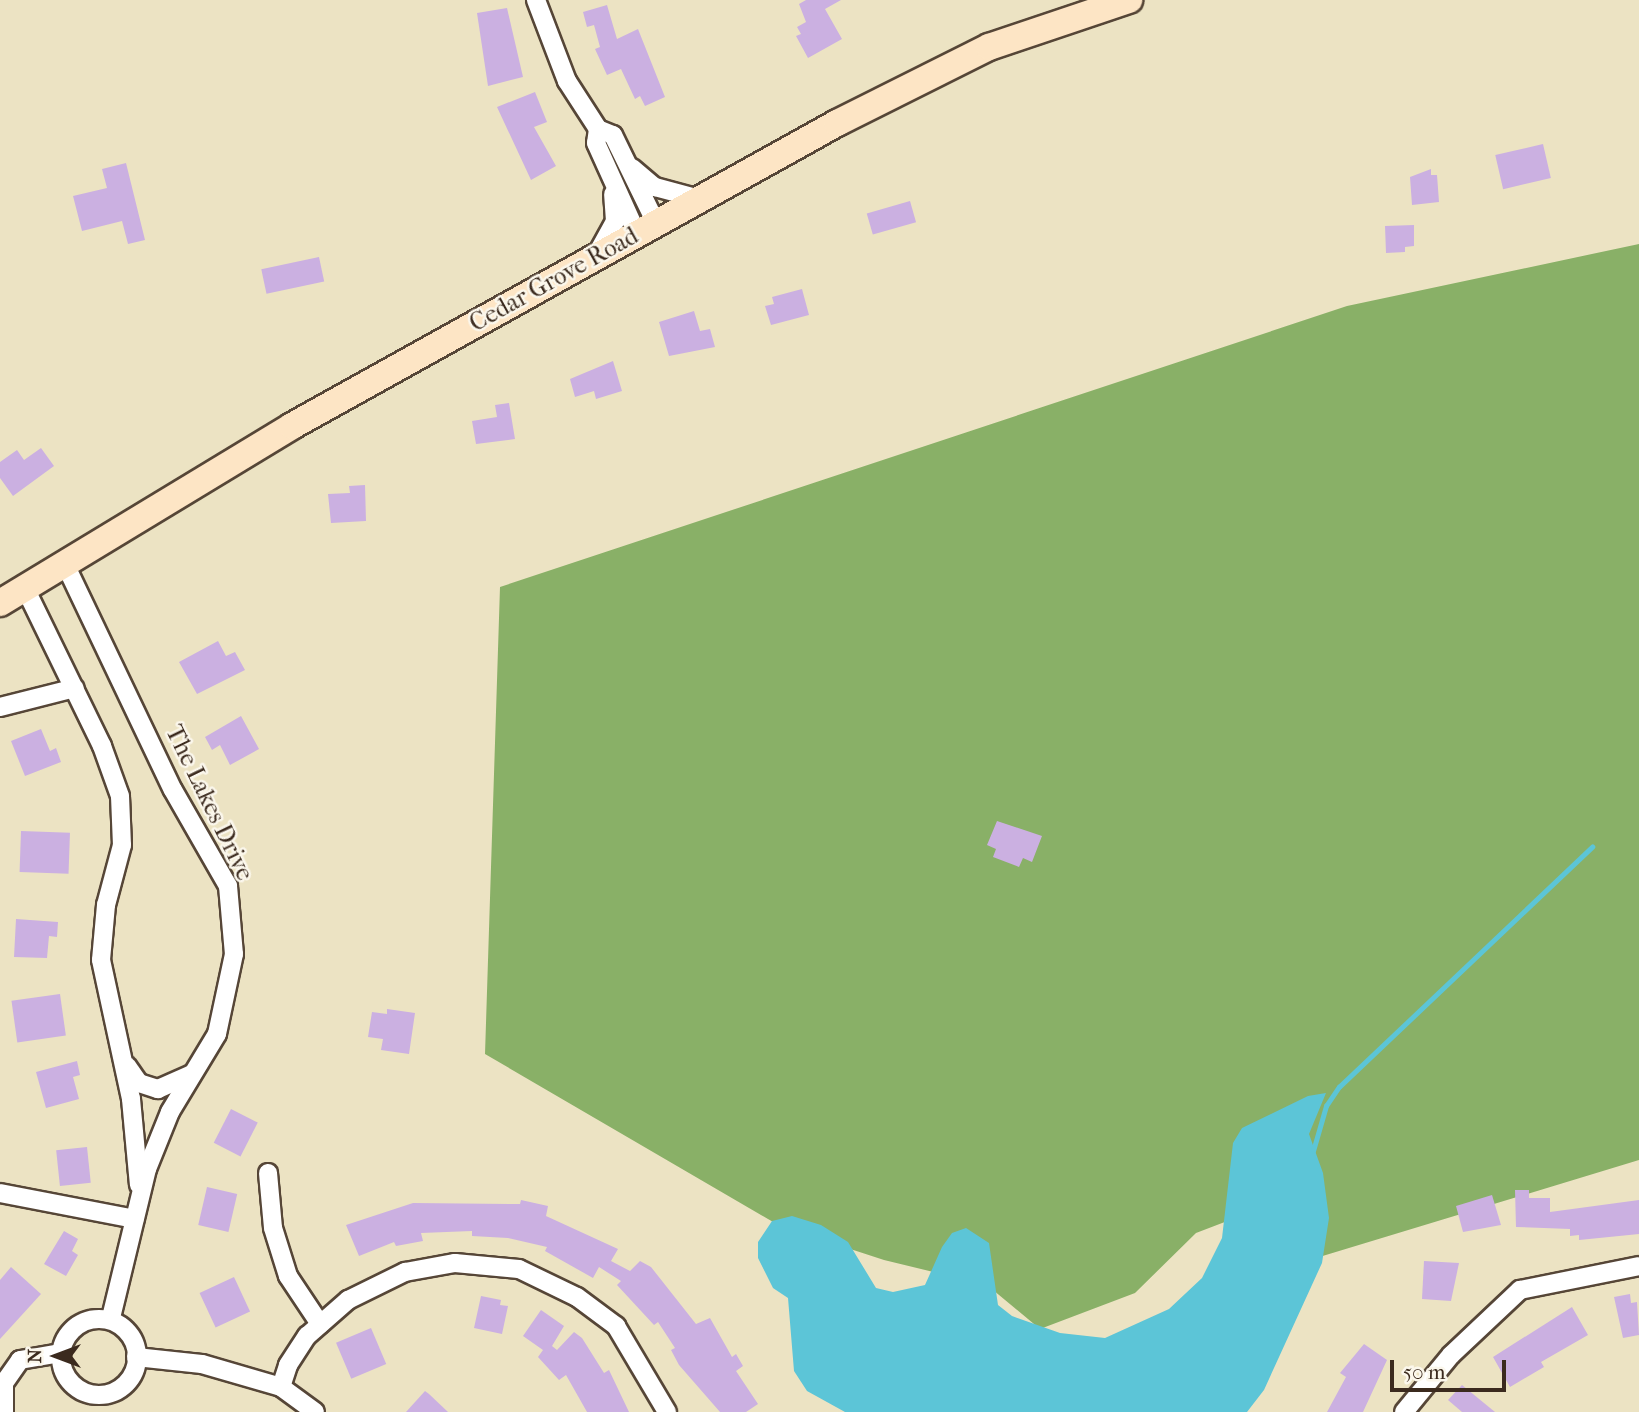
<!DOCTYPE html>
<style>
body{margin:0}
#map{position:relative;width:1639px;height:1412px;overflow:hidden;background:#ece3c3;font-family:"IM FELL French Canon",serif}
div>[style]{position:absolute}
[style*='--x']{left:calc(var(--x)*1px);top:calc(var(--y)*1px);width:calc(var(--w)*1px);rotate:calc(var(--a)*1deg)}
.forest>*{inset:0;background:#89b067}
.water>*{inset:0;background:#5cc5d7}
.stream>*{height:4.5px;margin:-2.25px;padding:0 2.25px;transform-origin:2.25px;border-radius:2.25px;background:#5cc5d7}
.building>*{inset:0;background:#cbb0e1;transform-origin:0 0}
.roads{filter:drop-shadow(2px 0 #564637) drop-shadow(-2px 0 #564637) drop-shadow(0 2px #564637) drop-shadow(0 -2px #564637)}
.street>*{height:18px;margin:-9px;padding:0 9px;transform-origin:9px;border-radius:9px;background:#fff}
.street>.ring{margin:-9px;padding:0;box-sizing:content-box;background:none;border:18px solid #fff;border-radius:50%}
.secondary>*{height:26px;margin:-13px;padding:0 13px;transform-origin:13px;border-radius:13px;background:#fde5c5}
span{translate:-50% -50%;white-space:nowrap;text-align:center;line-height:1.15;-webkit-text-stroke:5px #fbf7ec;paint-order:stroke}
.street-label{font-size:24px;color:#3b2a1e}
.north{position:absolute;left:21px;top:1321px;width:70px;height:70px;-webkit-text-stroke:5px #fbf7ec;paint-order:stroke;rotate:270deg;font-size:19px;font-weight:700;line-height:28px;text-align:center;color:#3b2a1e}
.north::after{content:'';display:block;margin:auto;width:24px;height:32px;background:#3b2a1e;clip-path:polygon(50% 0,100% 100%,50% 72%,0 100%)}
.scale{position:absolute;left:1390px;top:1360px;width:116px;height:32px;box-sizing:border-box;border:4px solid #3b2a1e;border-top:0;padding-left:9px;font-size:21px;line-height:24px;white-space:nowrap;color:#3b2a1e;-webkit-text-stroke:5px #fbf7ec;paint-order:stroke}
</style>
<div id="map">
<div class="forest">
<i style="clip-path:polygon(1639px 244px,1639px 1160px,1316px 1258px,1264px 1207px,1196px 1233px,1135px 1293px,1040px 1329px,987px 1285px,884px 1260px,780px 1226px,485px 1054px,500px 587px,1347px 306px)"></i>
</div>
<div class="water">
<i style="clip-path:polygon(1326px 1093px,1309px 1134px,1323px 1173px,1329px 1218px,1322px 1263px,1264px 1390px,1247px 1412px,845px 1412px,807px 1391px,794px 1371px,788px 1298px,773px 1288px,758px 1258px,758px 1242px,772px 1221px,792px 1216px,821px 1225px,848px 1242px,876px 1288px,893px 1292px,925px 1285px,942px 1247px,952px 1233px,966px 1228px,989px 1243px,998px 1305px,1012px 1316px,1060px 1333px,1105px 1338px,1169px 1309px,1202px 1278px,1222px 1238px,1233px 1143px,1242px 1128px,1308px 1096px)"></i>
</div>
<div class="stream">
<i style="--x:1313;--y:1151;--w:47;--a:-73.9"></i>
<i style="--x:1326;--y:1106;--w:23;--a:-56"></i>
<i style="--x:1339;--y:1087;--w:349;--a:-43.5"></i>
</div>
<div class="building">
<i style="clip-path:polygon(806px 0,841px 0,825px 9px,842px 39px,808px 58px,796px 36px,801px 34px,797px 27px,806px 22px,799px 4px)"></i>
<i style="clip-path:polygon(607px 5px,617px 39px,638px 29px,665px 97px,645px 106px,640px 96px,635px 99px,621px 69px,607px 75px,595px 49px,600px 47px,594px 25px,587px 27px,583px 12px)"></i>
<i style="clip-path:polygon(507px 8px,523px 77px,488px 86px,477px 13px)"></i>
<i style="clip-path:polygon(535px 92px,547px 122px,534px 127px,556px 166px,531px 180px,497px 107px)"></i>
<i style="left:1543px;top:144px;width:35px;height:49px;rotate:77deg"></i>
<i style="clip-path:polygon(126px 163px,145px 240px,128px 244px,122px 221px,82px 231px,73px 196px,107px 188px,102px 169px)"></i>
<i style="clip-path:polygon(1431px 169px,1431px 175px,1437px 175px,1439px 202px,1412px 205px,1410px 177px)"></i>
<i style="left:910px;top:201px;width:22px;height:45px;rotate:74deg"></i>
<i style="clip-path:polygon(1414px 225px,1414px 246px,1405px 247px,1405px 252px,1386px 253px,1385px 226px)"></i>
<i style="left:319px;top:257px;width:25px;height:59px;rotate:78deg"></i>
<i style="clip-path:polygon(802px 289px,809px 315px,771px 325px,765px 306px,774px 304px,772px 297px)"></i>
<i style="clip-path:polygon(694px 311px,700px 331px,710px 329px,715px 347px,669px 356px,659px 322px)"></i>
<i style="clip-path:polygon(613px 361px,622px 391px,596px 399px,594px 391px,575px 397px,570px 379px)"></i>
<i style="clip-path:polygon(509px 403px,515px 439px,476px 444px,472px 421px,497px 417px,495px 405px)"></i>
<i style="clip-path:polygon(41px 448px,54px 466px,13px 496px,0 478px,0 462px,17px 450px,24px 460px)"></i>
<i style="clip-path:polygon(365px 485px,366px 521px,331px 523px,328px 494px,350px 493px,349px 486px)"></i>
<i style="clip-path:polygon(218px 641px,226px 656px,235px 652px,245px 670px,197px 694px,179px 662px)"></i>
<i style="clip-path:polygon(241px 716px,259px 749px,230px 765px,220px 745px,212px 750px,205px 737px)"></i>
<i style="clip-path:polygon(41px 729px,50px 751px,56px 748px,61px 762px,25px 776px,11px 741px)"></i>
<i style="clip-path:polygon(997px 821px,1042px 836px,1032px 862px,1023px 858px,1019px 867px,993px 857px,996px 849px,987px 845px)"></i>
<i style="left:21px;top:831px;width:49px;height:41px;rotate:2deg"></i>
<i style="clip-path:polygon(16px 919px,58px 922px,57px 937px,49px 936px,47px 958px,14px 957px)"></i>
<i style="left:60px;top:994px;width:42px;height:49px;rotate:82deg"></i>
<i style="clip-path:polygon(387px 1009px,415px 1013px,409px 1054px,381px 1050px,383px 1039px,368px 1037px,372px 1012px,387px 1014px)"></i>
<i style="clip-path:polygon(77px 1061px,80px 1075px,73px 1077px,79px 1099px,46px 1108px,36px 1072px)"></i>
<i style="left:231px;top:1109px;width:30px;height:38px;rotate:27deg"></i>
<i style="left:87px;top:1147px;width:36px;height:31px;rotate:84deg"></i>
<i style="left:207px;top:1187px;width:31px;height:39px;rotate:13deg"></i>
<i style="clip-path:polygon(1515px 1190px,1529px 1190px,1529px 1198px,1550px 1198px,1550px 1212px,1639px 1200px,1639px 1234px,1579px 1240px,1579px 1235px,1570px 1236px,1570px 1229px,1516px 1227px)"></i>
<i style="clip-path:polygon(1492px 1195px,1501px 1225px,1463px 1232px,1456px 1206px)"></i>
<i style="clip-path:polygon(521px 1200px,548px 1206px,546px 1216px,618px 1249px,611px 1261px,630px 1271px,640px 1261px,651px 1267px,696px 1324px,710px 1318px,732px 1357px,736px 1354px,743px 1366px,736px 1371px,758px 1404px,746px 1412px,720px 1412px,679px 1365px,671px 1350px,675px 1348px,658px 1322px,654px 1325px,617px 1285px,621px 1281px,599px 1267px,593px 1278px,545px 1251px,547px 1247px,508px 1238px,472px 1236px,472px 1231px,421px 1233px,423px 1241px,396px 1246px,394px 1242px,359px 1256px,346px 1225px,413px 1203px,520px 1204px)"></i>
<i style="clip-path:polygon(64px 1231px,78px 1239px,72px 1251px,78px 1255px,66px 1276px,44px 1264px)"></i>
<i style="clip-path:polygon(1424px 1261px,1459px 1263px,1451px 1301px,1422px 1299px)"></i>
<i style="clip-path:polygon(11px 1267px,41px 1294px,0 1339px,0 1280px)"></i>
<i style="left:234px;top:1277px;width:38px;height:38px;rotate:65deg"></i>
<i style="clip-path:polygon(1630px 1294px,1631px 1303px,1637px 1302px,1639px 1335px,1623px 1338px,1614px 1297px)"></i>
<i style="clip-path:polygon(481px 1296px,501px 1300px,500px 1305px,508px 1306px,502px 1334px,474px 1328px)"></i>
<i style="clip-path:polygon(1572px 1307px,1588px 1335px,1541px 1362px,1544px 1367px,1510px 1387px,1493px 1357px)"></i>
<i style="clip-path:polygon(541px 1310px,564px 1326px,552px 1346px,557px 1350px,574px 1332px,582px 1338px,604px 1373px,609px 1370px,629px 1412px,587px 1412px,566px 1375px,559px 1380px,538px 1357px,543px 1350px,523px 1336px)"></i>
<i style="left:371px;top:1328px;width:39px;height:38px;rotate:67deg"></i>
<i style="clip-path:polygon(1364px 1344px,1387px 1360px,1363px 1412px,1327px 1412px,1346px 1377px,1340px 1373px)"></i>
<i style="clip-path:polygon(1462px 1385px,1495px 1412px,1462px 1412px,1448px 1400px)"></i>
<i style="clip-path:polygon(425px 1391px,429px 1394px,448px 1412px,406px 1412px)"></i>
</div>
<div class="roads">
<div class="street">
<i style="--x:536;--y:0;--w:87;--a:69.1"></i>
<i style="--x:567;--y:81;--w:57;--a:57.1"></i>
<i style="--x:598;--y:129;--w:16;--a:22"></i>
<i style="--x:613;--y:135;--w:98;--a:64"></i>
<i style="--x:598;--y:129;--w:14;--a:98"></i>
<i style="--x:596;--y:143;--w:100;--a:65.7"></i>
<i style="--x:632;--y:168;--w:30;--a:40"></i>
<i style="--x:655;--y:187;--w:47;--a:14.9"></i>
<i style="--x:598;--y:252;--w:35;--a:-61"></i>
<i style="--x:615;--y:221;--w:27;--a:-94"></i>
<i style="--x:65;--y:564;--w:250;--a:64.5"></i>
<i style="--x:173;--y:790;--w:111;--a:60.2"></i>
<i style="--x:228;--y:886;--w:68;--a:85"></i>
<i style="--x:234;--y:954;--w:82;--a:102"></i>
<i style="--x:217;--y:1034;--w:91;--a:121.1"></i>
<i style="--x:170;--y:1112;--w:61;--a:112"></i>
<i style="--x:147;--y:1169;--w:153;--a:103.6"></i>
<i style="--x:25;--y:588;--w:176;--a:64"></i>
<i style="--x:102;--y:746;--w:53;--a:70.2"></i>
<i style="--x:120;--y:796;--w:49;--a:87.7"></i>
<i style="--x:122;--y:845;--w:62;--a:104.9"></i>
<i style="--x:106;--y:905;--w:55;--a:95.2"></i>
<i style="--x:101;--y:960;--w:142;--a:77.8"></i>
<i style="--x:131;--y:1099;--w:86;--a:84.7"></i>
<i style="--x:0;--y:707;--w:77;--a:-14.2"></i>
<i style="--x:127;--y:1066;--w:21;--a:55"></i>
<i style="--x:139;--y:1083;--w:20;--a:18"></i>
<i style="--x:158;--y:1089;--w:36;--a:-24"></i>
<i style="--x:268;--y:1173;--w:55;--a:84.8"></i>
<i style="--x:273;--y:1228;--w:50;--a:72.6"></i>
<i style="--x:288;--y:1276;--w:58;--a:56.3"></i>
<i style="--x:0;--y:1193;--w:137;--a:10.9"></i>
<i class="ring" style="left:61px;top:1319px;width:58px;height:58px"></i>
<i style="--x:136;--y:1357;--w:66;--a:6.1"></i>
<i style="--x:202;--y:1364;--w:82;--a:16.2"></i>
<i style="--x:281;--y:1387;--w:42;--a:36.3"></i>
<i style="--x:281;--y:1387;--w:23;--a:-72"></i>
<i style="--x:288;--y:1365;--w:35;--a:-57"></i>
<i style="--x:307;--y:1336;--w:55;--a:-41.3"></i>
<i style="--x:348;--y:1300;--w:64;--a:-26.2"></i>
<i style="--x:405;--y:1272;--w:51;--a:-10.2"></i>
<i style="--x:455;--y:1263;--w:64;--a:5.4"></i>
<i style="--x:519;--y:1269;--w:64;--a:25.8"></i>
<i style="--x:577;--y:1297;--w:49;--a:36.6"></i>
<i style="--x:616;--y:1326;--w:100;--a:59.3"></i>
<i style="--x:4;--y:1412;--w:29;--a:-90"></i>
<i style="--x:4;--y:1383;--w:28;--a:-55"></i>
<i style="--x:20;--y:1360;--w:42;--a:-9.7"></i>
<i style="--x:1404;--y:1412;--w:74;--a:-50.5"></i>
<i style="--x:1451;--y:1355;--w:95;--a:-43.3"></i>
<i style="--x:1520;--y:1290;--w:121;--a:-11.4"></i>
</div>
<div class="secondary">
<i style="--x:0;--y:603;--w:341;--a:-31.2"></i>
<i style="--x:292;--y:426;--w:624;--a:-29.07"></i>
<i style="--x:837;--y:123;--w:170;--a:-26.6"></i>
<i style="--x:989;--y:47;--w:148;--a:-18.6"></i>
</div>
</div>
<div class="street-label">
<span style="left:554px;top:280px;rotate:-29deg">Cedar Grove Road</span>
<span style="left:209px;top:803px;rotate:64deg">The Lakes Drive</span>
</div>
<div class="north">N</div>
<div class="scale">50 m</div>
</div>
